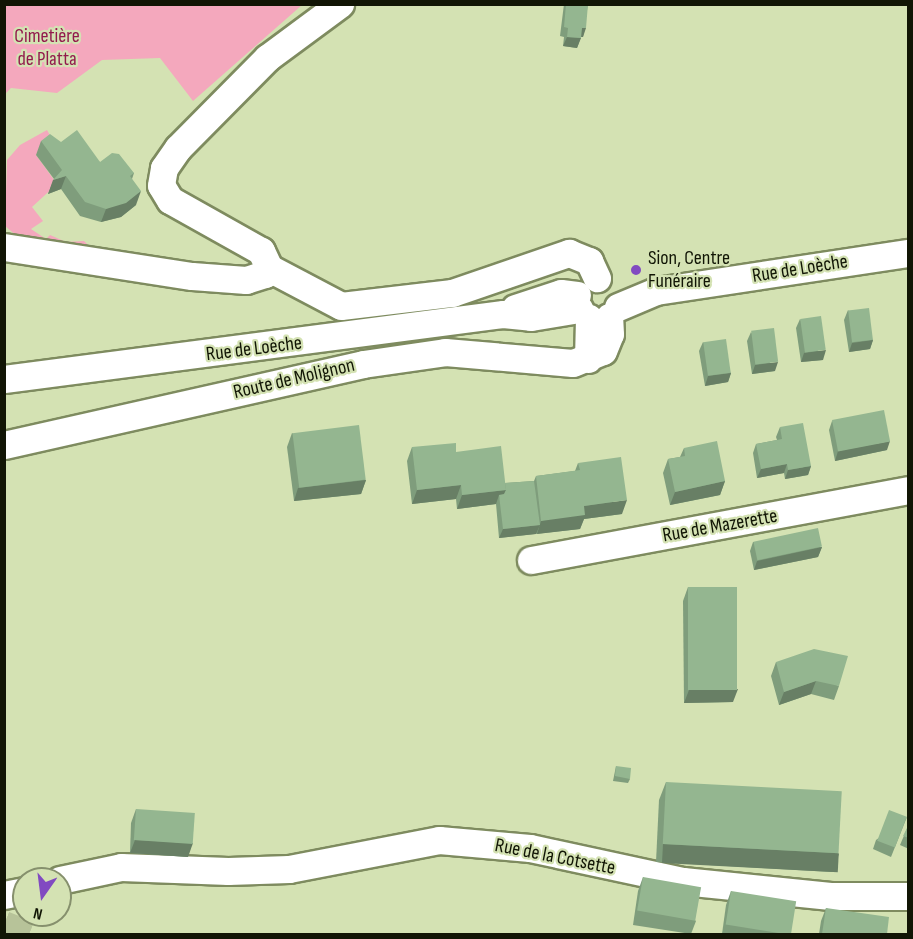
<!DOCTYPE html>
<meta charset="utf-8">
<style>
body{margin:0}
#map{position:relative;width:913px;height:939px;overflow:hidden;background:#d4e2b3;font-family:"Sofia Sans Condensed",sans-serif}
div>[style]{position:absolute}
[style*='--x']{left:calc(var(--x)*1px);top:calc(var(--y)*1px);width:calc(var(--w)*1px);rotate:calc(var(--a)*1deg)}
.green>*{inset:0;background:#f4a8bd}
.minor-tunnel>*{height:27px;margin-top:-13.5px;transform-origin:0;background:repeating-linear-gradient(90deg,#b7c399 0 27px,transparent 0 41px)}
.roads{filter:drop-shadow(2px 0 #7e8b5f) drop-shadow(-2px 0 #7e8b5f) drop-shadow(0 2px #7e8b5f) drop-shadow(0 -2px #7e8b5f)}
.minor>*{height:27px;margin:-13.5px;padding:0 13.5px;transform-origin:13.5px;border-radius:13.5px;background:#fff}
.wall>*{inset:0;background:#7f9d7c}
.shaded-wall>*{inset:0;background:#687f65;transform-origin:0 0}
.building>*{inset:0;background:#94b690;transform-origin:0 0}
.dots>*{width:16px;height:16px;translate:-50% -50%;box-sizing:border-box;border:3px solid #d4e2b3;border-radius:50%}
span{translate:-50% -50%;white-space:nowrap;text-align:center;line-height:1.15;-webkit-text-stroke:4.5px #d4e2b3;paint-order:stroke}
.park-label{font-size:20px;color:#921a4c}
.poi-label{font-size:20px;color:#111505}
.left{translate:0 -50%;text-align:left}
.street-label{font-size:20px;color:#111505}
.frame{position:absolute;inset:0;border:6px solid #111505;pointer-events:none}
.north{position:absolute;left:12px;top:867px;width:60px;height:60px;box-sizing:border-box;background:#d4e2b3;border:2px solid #86906d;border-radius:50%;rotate:194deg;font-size:16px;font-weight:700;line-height:24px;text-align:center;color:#111505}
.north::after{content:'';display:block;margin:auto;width:21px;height:27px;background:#814ac1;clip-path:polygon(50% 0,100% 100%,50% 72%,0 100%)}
</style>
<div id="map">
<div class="green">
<i style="clip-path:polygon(5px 4px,302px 4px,302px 5px,193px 101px,160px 58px,102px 60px,57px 93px,11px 88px,5px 94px)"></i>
<i style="clip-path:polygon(47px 130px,56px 146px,36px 155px,57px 184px,32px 207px,43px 221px,31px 229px,46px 239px,50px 235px,66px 242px,84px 241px,88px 245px,86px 250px,18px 237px,5px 226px,7px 160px,20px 145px)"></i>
</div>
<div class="minor-tunnel">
<i style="--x:4;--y:924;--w:27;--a:22"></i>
</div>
<div class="roads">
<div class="minor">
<i style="--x:4;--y:247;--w:190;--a:8.8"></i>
<i style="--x:192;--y:276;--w:54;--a:4.2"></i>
<i style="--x:246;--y:280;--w:20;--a:-18"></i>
<i style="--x:265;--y:274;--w:7;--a:-56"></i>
<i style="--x:269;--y:268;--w:19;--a:-115"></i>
<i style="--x:261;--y:251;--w:104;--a:-150.7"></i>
<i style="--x:170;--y:200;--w:17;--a:-121"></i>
<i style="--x:161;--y:185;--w:17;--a:-80"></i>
<i style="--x:164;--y:168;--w:24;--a:-55"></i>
<i style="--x:178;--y:148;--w:127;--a:-45.3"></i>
<i style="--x:267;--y:58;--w:91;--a:-36.5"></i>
<i style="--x:269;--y:268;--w:81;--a:27.8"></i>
<i style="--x:341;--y:306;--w:112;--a:-6.7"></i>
<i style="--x:452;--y:293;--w:124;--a:-18.9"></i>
<i style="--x:569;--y:253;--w:22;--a:22"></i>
<i style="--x:589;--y:261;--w:19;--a:65"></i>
<i style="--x:618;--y:307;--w:41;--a:-22.8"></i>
<i style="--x:656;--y:291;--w:255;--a:-8.6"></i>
<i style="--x:515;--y:308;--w:48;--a:-18.1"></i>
<i style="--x:561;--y:293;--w:16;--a:7"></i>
<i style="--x:588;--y:359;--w:41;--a:-88.6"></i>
<i style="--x:4;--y:379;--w:503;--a:-7.42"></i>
<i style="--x:503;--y:314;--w:28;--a:6"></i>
<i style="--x:531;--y:317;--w:49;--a:-9.5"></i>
<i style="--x:4;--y:445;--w:368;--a:-12.7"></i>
<i style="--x:363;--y:364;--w:83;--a:-8.3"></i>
<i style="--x:445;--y:352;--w:128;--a:4.9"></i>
<i style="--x:573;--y:363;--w:32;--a:-22"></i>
<i style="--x:603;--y:351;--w:18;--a:-68"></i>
<i style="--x:610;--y:334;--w:17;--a:-93"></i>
<i style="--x:531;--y:560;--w:383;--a:-10.5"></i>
<i style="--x:60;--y:880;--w:62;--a:-12"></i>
<i style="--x:121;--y:867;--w:107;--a:2.1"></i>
<i style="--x:228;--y:871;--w:61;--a:-1.9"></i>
<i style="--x:289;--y:869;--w:153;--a:-10.9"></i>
<i style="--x:439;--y:840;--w:91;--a:5"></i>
<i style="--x:530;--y:848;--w:157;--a:12.2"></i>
<i style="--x:683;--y:881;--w:148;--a:5.8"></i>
<i style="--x:830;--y:896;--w:78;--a:0"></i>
<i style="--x:4;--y:895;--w:20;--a:-11"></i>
</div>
</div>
<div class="wall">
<i style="clip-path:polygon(564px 4px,588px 4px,583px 37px,581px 37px,577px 48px,563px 46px,564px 37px,560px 36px)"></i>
<i style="clip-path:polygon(41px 141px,61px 142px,100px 162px,134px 173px,132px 179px,136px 205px,121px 217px,101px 222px,80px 216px,61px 189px,48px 194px,54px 179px,36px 155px)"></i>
<i style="clip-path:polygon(848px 310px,873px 340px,870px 349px,849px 352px,844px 320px)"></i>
<i style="clip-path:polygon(800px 319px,823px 360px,801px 362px,796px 328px)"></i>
<i style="clip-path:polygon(751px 332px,775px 371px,752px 374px,747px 341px)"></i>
<i style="clip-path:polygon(703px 342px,731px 373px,728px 382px,705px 386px,699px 351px)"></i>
<i style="clip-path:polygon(832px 421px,887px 450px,835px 461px,829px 430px)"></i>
<i style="clip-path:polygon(780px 427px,811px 466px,808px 475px,785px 479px,784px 473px,757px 478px,753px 453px,756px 444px,777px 440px,776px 437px)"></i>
<i style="clip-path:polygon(292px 433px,366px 480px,361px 494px,294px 501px,287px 447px)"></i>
<i style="clip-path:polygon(412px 447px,456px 452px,505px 483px,534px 481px,536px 476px,575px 471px,578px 463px,622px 514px,584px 519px,580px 529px,499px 538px,496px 504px,457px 509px,456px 499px,412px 504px,407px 461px)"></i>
<i style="clip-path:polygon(684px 448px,725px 481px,720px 495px,670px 505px,663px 473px,668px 459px,680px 457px)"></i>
<i style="clip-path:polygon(753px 542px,822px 547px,818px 557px,754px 570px,750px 551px)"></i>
<i style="clip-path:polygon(688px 587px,733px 702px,684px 703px,683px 601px)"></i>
<i style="clip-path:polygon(776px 662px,839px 686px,834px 700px,811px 694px,779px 705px,771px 676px)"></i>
<i style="clip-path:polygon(616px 766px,630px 779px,628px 783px,613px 781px)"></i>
<i style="clip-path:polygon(666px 782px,839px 854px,832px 872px,656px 862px,659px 800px)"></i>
<i style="clip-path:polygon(136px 809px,188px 857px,130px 853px,131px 823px)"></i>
<i style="clip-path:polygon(907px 817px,891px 857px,873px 849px,876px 840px)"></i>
<i style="clip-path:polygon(909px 824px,909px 849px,900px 845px)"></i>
<i style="clip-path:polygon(643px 877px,696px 921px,691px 934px,633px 925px,638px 891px)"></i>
<i style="clip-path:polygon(731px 891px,791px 934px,722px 934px,726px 905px)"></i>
<i style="clip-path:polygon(826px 908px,887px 934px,819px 934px,821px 921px)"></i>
</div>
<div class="shaded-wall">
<i style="clip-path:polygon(582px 28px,586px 28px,583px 37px,578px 37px)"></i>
<i style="clip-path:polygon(567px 37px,581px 38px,577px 48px,563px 46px)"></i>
<i style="clip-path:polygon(66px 176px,61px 189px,48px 194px,53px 180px)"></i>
<i style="clip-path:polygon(141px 191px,136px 205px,121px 217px,101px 222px,106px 209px)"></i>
<i style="clip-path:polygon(873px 340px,870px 349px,849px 352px,852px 343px)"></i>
<i style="clip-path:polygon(826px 350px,823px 360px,801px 362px,804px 353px)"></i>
<i style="clip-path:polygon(778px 362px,775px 371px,752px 374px,755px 365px)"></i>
<i style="clip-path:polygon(731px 373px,728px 382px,705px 386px,708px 376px)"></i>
<i style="clip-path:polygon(890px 441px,887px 450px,835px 461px,838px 451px)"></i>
<i style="clip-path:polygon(787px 464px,784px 473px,757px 478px,761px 469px)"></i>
<i style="clip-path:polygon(811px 466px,808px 475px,785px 479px,788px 470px)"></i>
<i style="clip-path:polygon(366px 480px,361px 494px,294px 501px,298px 488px)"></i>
<i style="clip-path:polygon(725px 481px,720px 495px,670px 505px,675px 492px)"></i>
<i style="clip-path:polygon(461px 485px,456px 499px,412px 504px,417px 490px)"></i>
<i style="clip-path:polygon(506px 490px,501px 504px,499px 495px,496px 504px,457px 509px,462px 495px)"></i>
<i style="clip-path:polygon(627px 500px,622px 514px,584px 519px,580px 529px,537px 534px,541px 521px,584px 506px)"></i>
<i style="clip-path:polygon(540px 525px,536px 534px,499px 538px,503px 529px)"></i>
<i style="clip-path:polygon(822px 547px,818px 557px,754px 570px,757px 561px)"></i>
<i style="clip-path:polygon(816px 681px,811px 694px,779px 705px,784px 692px)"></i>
<i style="clip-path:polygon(738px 689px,733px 702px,684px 703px,689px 690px)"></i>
<i style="clip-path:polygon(135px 840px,193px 843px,188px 857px,130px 853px)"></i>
<i style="left:663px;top:844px;width:176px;height:19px;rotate:3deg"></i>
</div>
<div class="building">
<i style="clip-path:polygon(566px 4px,588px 4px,586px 28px,582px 28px,581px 38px,567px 37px,568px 28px,564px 27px)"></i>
<i style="clip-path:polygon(77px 130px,100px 162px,112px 153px,119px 154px,134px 173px,130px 176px,141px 191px,126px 203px,106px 209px,85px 202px,66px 176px,53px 180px,62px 170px,41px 141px,50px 134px,61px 142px)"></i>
<i style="left:869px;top:308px;width:32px;height:21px;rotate:83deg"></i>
<i style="left:821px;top:316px;width:34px;height:21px;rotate:82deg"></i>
<i style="left:774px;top:328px;width:34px;height:23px;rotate:83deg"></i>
<i style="left:726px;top:339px;width:34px;height:23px;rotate:82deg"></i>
<i style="left:884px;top:410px;width:32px;height:53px;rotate:79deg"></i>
<i style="clip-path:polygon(803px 423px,811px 466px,788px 470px,787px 464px,761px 469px,756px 444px,782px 439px,780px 427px)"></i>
<i style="left:359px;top:425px;width:55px;height:67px;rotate:83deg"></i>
<i style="clip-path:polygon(717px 441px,725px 481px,675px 492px,668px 459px,685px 456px,684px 448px)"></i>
<i style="clip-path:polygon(456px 443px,456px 452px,501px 446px,506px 490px,462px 495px,461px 485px,417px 490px,412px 447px)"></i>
<i style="clip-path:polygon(621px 457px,627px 500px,584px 506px,585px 515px,541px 521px,536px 476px,580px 470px,578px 463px)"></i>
<i style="clip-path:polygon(534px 481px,540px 525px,503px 529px,499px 495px,504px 494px,506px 490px,505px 483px)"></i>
<i style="left:818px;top:528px;width:19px;height:66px;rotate:78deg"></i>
<i style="left:688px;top:587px;width:49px;height:103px"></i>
<i style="clip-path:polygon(814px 649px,848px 656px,839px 686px,816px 681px,784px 692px,776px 662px)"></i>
<i style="clip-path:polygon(616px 766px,631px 768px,630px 779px,615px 776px)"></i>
<i style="left:666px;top:782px;width:176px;height:62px;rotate:3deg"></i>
<i style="left:136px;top:809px;width:59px;height:31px;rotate:4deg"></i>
<i style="left:889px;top:810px;width:19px;height:33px;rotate:21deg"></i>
<i style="clip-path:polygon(909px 824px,909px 838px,903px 836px)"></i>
<i style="left:643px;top:877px;width:59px;height:34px;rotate:10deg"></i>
<i style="left:731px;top:891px;width:66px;height:34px;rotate:9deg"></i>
<i style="clip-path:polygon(826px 908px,889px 917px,887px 934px,822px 934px)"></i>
</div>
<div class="dots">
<i style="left:636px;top:270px;background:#814ac1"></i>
</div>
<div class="park-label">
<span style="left:47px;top:48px">Cimetière<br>de Platta</span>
</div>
<div class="poi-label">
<span class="left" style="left:648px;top:270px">Sion, Centre<br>Funéraire</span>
</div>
<div class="street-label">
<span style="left:800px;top:269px;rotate:-9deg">Rue de Loèche</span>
<span style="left:254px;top:349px;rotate:-7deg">Rue de Loèche</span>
<span style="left:294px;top:379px;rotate:-13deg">Route de Molignon</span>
<span style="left:720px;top:526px;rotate:-10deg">Rue de Mazerette</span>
<span style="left:555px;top:857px;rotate:11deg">Rue de la Cotsette</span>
</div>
<div class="frame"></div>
<div class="north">N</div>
</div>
